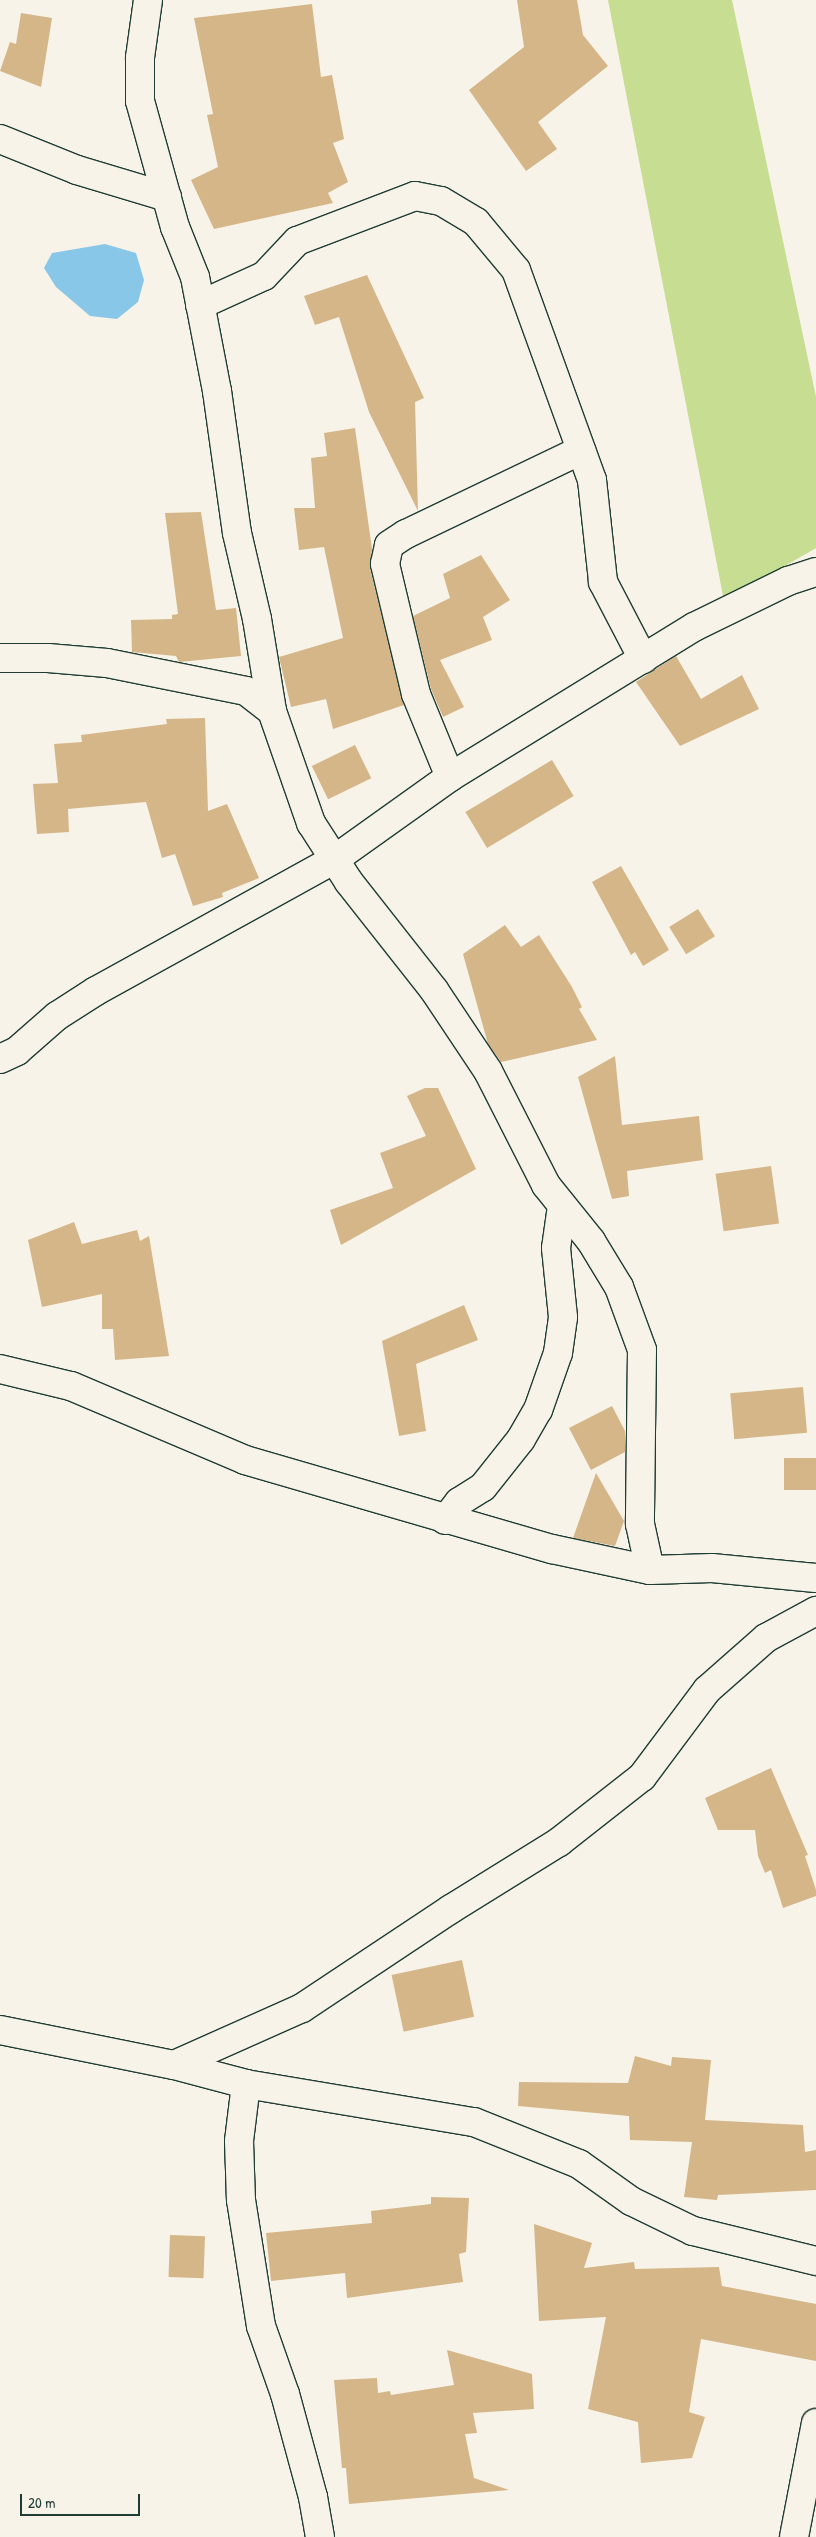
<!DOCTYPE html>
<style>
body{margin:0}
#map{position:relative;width:816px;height:2537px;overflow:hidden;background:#f7f3e8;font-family:"Patrick Hand",sans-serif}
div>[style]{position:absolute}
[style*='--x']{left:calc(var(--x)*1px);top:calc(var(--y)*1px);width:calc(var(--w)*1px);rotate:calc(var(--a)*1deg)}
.green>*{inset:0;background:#c7dd92}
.water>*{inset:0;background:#89c7e9}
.building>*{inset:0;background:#d5b688;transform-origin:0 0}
.roads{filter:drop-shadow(1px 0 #1f3d34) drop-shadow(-1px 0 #1f3d34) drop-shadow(0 1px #1f3d34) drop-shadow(0 -1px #1f3d34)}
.street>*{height:28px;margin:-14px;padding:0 14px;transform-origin:14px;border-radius:14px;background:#f7f3e8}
span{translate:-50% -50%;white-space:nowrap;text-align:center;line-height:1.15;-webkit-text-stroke:4px #f7f3e8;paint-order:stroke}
.scale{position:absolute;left:20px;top:2494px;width:120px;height:22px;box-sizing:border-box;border:2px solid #1f3d34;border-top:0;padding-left:6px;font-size:15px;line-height:18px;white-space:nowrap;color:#1f3d34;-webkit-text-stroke:4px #f7f3e8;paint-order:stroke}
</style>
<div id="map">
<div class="green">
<i style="clip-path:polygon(608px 0,732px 0,816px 397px,816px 548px,724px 601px)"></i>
</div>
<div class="water">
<i style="clip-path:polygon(105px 244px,136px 253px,144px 280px,138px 302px,117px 319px,90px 316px,56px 287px,44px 268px,52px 253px)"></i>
</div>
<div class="building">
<i style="clip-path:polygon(517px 0,577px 0,583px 35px,608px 66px,538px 122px,557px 149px,526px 171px,469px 90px,524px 47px)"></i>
<i style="clip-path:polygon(312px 4px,321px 77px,332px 75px,344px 139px,333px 143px,348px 182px,328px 193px,333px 203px,214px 229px,191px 180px,218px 167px,207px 115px,213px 114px,194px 18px)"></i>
<i style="clip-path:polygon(21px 13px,52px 18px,41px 87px,0 71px,10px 42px,16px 44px)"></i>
<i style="clip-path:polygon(367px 275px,424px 398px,415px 402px,418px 511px,369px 412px,339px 317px,315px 325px,304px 296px)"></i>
<i style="clip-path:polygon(355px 428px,372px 549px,370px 568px,404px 705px,333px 729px,326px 699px,291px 707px,279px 657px,343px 638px,324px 547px,299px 550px,294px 508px,315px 508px,311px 458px,327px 456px,324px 433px)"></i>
<i style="clip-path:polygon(201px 512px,216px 610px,236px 608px,241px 656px,179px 662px,176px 656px,132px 652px,131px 620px,172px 619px,172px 615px,178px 614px,165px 513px)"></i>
<i style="clip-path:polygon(481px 555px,510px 600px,483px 617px,492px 640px,440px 660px,464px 707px,443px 717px,431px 689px,413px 616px,450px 598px,443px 574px)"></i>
<i style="clip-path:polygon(676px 656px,701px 699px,742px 675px,759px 709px,680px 746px,636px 682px)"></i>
<i style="clip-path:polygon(205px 718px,208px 811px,227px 804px,259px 878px,222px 893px,223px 897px,193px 906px,175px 854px,162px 858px,146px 802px,68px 809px,69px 832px,37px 834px,33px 784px,58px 783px,54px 744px,82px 742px,81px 735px,167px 724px,166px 719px)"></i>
<i style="left:355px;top:745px;width:37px;height:48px;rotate:64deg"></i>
<i style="left:552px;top:760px;width:42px;height:101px;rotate:59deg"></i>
<i style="clip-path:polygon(621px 866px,669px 950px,643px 966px,635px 952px,631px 955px,592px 882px)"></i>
<i style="left:698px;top:909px;width:32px;height:34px;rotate:58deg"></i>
<i style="clip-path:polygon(505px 925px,521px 947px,539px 935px,572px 987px,582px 1007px,579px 1009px,597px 1040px,501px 1062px,488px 1044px,463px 954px)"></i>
<i style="clip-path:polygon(615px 1056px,622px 1125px,699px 1116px,703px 1160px,627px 1171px,629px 1196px,612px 1199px,578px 1077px)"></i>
<i style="clip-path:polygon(425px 1088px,438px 1088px,476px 1169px,341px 1245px,330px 1210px,393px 1188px,380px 1153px,426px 1136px,407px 1096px)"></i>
<i style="left:771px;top:1166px;width:58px;height:56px;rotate:82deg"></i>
<i style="clip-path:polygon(74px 1222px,82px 1244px,137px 1230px,140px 1241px,149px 1236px,169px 1356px,115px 1360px,113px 1329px,102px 1329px,102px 1294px,42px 1307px,28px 1240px)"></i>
<i style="clip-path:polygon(464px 1305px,478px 1340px,416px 1364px,426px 1431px,399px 1436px,382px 1341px)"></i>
<i style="left:803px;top:1387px;width:46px;height:73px;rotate:85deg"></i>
<i style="clip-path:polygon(612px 1406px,625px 1431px,625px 1452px,591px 1470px,569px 1428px)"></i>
<i style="left:816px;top:1458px;width:32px;height:32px;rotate:90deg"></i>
<i style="clip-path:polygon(596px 1473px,624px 1521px,615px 1546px,573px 1538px)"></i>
<i style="clip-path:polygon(771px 1768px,808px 1855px,805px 1856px,816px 1890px,816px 1896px,783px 1908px,771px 1870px,765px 1873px,758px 1856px,755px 1830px,718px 1830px,705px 1798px)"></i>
<i style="left:462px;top:1960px;width:58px;height:72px;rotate:78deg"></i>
<i style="clip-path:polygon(635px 2056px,671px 2066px,672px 2057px,711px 2060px,705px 2120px,803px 2125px,805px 2152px,816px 2150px,816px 2190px,718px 2195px,717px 2200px,684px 2197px,692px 2142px,630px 2140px,629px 2116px,518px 2106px,519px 2082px,628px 2083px)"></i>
<i style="clip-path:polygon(431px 2197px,469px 2198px,466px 2252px,459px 2254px,463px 2282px,347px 2298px,345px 2273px,271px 2281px,266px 2233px,372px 2223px,371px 2211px,431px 2204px)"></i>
<i style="clip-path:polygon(534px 2224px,592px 2243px,584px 2268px,634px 2262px,635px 2269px,719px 2267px,722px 2286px,816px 2304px,816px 2361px,701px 2339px,689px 2412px,705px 2417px,692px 2458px,641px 2463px,638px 2422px,588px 2409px,606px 2317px,539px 2321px)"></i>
<i style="left:170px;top:2235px;width:35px;height:42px;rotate:2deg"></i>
<i style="clip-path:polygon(447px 2350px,532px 2374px,534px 2409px,473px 2413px,477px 2433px,465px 2434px,474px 2478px,509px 2490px,349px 2504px,346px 2468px,342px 2468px,334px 2380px,377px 2378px,378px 2393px,390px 2391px,391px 2395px,454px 2385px)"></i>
</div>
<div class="roads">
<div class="street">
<i style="--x:148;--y:0;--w:59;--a:97.9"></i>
<i style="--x:140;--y:58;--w:43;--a:90"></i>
<i style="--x:140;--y:101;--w:131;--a:74.5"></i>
<i style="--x:175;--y:227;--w:54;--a:68.2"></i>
<i style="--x:195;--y:277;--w:116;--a:79.1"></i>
<i style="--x:217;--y:391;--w:143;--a:82"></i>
<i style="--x:237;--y:533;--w:88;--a:76.9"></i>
<i style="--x:257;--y:619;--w:93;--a:80.7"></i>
<i style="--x:272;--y:711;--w:119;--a:70.8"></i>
<i style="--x:311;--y:823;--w:70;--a:57.2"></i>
<i style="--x:349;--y:882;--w:137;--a:51.8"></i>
<i style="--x:434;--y:990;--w:97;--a:56.3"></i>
<i style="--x:488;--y:1071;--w:128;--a:63"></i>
<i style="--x:546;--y:1185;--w:72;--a:51.2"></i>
<i style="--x:591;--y:1241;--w:54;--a:58.7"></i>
<i style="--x:619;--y:1287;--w:67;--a:69.9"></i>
<i style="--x:642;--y:1350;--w:174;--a:90.7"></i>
<i style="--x:640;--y:1524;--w:47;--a:77.7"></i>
<i style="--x:0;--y:139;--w:83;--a:21.9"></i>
<i style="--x:77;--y:170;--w:94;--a:16.7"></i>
<i style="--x:200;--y:305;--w:70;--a:-24.4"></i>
<i style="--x:264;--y:276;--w:48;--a:-46.7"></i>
<i style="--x:297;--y:241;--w:126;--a:-20.9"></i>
<i style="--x:415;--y:196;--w:26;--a:11"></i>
<i style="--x:441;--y:201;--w:41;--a:31"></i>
<i style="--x:476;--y:222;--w:62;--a:50.2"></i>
<i style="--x:516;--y:270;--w:223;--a:70.1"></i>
<i style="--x:592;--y:480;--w:103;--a:83.8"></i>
<i style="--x:603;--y:582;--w:87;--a:62.5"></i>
<i style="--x:0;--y:658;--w:48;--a:0"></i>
<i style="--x:48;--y:658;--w:59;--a:4.8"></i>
<i style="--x:107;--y:663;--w:142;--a:11.4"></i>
<i style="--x:246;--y:691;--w:33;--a:38"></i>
<i style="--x:450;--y:777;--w:90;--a:-112.3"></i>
<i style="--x:416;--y:694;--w:134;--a:-103.4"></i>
<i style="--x:385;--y:564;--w:19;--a:-78"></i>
<i style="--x:389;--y:545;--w:20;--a:-33"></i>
<i style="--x:406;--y:534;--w:194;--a:-25.6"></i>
<i style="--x:0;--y:1059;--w:19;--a:-25"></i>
<i style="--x:17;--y:1051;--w:53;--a:-41.2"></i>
<i style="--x:57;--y:1016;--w:46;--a:-32.7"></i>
<i style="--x:96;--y:991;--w:273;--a:-28.9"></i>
<i style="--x:335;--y:859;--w:141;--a:-35.5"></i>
<i style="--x:450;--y:777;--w:286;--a:-31.6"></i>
<i style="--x:694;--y:627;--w:105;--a:-26.1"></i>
<i style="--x:788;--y:581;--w:29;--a:-18"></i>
<i style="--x:0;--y:1369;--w:73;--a:13.5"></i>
<i style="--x:71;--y:1386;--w:189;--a:23"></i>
<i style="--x:245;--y:1460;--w:320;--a:16.2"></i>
<i style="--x:552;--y:1549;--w:100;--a:12.1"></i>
<i style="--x:650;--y:1570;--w:62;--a:-1.8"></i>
<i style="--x:712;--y:1568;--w:104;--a:5.5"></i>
<i style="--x:445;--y:1520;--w:23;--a:-52"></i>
<i style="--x:459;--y:1502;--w:28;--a:-32"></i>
<i style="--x:483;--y:1487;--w:61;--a:-51.6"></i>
<i style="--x:521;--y:1439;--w:34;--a:-60"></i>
<i style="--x:538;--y:1410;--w:60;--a:-70.7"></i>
<i style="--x:558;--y:1353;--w:36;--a:-82"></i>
<i style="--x:563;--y:1317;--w:69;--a:-95.8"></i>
<i style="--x:556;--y:1248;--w:42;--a:-81.9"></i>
<i style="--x:0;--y:2030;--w:177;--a:11.4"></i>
<i style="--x:174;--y:2065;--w:74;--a:14.8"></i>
<i style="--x:246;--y:2084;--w:231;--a:9.5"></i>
<i style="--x:474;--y:2122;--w:113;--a:21.8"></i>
<i style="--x:579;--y:2164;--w:64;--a:35.4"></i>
<i style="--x:631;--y:2201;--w:69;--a:25.8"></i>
<i style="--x:693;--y:2231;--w:127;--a:13.7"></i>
<i style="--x:174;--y:2065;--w:140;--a:-24"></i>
<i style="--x:302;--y:2008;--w:179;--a:-33.6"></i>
<i style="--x:451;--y:1909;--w:127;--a:-31.8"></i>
<i style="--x:559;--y:1842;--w:105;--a:-38.1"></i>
<i style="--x:642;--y:1777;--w:109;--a:-53.2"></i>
<i style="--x:707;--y:1690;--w:79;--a:-41.4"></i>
<i style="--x:766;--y:1638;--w:57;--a:-28.4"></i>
<i style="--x:246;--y:2084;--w:57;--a:97"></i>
<i style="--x:239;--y:2141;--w:59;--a:88.1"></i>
<i style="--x:241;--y:2200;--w:128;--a:81"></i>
<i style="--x:261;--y:2326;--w:72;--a:70.6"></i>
<i style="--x:285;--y:2394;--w:107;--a:74.8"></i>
<i style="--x:313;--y:2497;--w:41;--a:80.1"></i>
<i style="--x:794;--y:2537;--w:116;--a:-79.1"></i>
</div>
</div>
<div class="scale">20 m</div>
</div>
